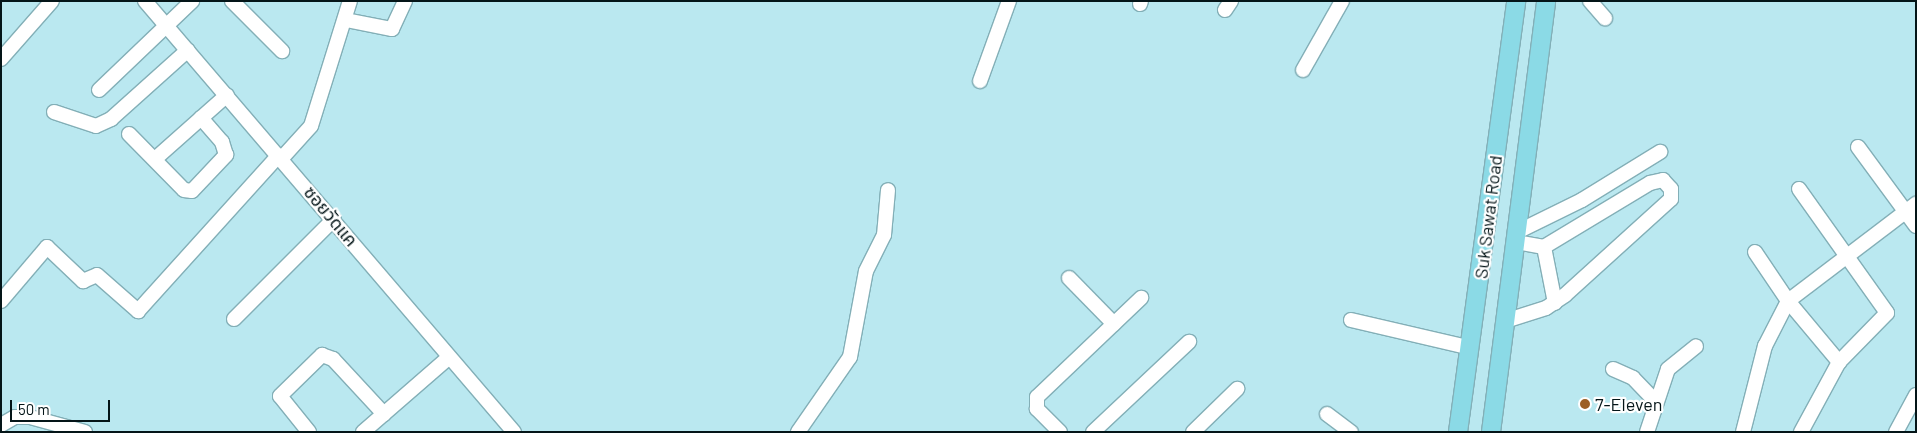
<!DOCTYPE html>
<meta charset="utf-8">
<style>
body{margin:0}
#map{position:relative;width:1917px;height:433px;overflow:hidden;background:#bae8f0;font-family:Barlow,"Noto Sans Thai",sans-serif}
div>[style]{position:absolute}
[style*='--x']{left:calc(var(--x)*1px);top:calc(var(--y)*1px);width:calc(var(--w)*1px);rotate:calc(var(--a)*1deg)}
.roads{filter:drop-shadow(1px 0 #83afb7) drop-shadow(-1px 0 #83afb7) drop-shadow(0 1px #83afb7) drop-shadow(0 -1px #83afb7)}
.minor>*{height:14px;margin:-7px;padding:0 7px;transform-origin:7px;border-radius:7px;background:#fff}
.major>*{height:18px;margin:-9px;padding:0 9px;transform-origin:9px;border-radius:9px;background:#8bdae6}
.dots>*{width:14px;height:14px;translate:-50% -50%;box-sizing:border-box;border:2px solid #fff;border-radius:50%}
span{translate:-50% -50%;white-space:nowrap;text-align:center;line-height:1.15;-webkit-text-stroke:4.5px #fff;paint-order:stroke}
.street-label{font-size:18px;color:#041518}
.poi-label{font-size:18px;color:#041518}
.left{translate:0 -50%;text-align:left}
.frame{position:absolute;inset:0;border:2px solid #041518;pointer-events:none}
.scale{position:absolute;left:10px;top:400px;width:100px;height:22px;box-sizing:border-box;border:2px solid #041518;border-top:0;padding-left:6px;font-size:15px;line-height:18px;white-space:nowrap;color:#041518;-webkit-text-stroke:4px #fff;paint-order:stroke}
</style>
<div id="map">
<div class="roads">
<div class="minor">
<i style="--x:145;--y:1;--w:567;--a:49.43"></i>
<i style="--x:232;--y:1;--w:71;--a:45"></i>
<i style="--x:1590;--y:1;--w:23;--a:49"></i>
<i style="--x:1140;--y:4;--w:3;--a:-72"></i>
<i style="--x:1225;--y:10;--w:11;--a:-56"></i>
<i style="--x:346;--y:20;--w:47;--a:11.1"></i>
<i style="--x:392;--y:29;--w:31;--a:-65"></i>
<i style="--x:1;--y:59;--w:77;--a:-48.7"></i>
<i style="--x:1303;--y:70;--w:79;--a:-60.5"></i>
<i style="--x:980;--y:81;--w:85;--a:-70.1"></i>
<i style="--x:99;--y:90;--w:129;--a:-43.7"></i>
<i style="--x:54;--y:112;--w:44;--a:18.4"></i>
<i style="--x:96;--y:126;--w:17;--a:-25"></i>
<i style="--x:111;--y:119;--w:103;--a:-41.9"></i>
<i style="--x:129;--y:134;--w:78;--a:45.5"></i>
<i style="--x:184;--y:190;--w:8;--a:7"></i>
<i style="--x:192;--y:191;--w:50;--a:-46.6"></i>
<i style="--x:226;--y:155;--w:14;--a:-107"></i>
<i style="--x:222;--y:142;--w:32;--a:-131"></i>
<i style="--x:1858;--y:147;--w:98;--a:53.7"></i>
<i style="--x:282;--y:158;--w:43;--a:-47.8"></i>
<i style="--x:311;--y:126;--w:131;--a:-72.7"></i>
<i style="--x:155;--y:159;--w:96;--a:-41.6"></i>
<i style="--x:1799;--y:189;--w:152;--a:54.6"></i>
<i style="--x:1887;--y:313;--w:69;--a:134.4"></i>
<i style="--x:1839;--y:362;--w:80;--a:118.5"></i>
<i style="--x:1517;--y:232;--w:72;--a:-26.2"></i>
<i style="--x:1582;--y:200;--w:92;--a:-31.6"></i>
<i style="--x:1544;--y:247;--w:57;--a:78.9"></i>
<i style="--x:1755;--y:252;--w:59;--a:56"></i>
<i style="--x:1788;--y:301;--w:80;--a:50.1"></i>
<i style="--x:1069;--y:278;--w:64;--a:45.6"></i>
<i style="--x:1;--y:301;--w:71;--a:-49.6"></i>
<i style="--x:47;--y:247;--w:50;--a:43.4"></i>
<i style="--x:83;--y:281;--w:15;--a:-23"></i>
<i style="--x:97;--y:275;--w:55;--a:41.3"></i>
<i style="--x:138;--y:311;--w:210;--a:-47.9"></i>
<i style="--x:234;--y:319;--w:141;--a:-45"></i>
<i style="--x:1351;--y:320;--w:123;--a:13.1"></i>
<i style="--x:1505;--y:321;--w:43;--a:-17.6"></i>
<i style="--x:1546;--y:308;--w:23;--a:-34"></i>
<i style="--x:1565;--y:295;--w:143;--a:-42.2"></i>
<i style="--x:1671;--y:199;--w:10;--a:-90"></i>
<i style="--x:1671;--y:189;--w:12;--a:-132"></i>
<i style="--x:1663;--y:180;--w:13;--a:167"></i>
<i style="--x:1650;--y:183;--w:124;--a:148.9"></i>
<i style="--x:1544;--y:247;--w:29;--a:-170"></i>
<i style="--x:1613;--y:369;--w:22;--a:24"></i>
<i style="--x:1633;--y:378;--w:30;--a:46"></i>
<i style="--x:1327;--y:414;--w:30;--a:37"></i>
<i style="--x:1;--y:425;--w:16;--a:-30"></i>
<i style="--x:15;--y:417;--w:15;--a:0"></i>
<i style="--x:30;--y:417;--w:57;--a:15.3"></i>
<i style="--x:309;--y:432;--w:46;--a:-128.9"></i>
<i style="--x:280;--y:396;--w:59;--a:-44.3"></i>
<i style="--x:322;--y:355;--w:12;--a:20"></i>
<i style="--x:333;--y:359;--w:75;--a:47.2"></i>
<i style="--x:363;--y:432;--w:113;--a:-41"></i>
<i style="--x:798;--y:432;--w:91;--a:-55.3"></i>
<i style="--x:850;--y:357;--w:87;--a:-79.5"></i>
<i style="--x:866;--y:271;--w:40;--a:-63.4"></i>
<i style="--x:884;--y:235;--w:45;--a:-84.9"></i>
<i style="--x:1060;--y:432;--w:33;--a:-135"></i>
<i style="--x:1037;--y:409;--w:12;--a:-90"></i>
<i style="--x:1037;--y:397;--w:144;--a:-43.6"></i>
<i style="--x:1093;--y:432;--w:132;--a:-43.2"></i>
<i style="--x:1193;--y:432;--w:62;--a:-44.3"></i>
<i style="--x:1647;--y:432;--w:66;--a:-71.6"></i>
<i style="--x:1668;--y:369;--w:36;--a:-39"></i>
<i style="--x:1743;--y:432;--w:89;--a:-75.7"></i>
<i style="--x:1765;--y:346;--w:51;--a:-62.9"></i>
<i style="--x:1788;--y:301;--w:161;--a:-37.2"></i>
<i style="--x:1896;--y:432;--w:42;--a:-61.6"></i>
</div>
<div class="major">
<i style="--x:1458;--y:432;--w:435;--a:-82.3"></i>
<i style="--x:1491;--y:432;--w:434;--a:-82.7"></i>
</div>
</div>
<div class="dots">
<i style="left:1585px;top:404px;background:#9c5e24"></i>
</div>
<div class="street-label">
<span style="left:331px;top:216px;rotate:50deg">ซอยวัดแค</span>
<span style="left:1488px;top:217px;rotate:-83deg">Suk Sawat Road</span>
</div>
<div class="poi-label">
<span class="left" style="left:1595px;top:404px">7-Eleven</span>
</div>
<div class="frame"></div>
<div class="scale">50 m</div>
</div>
